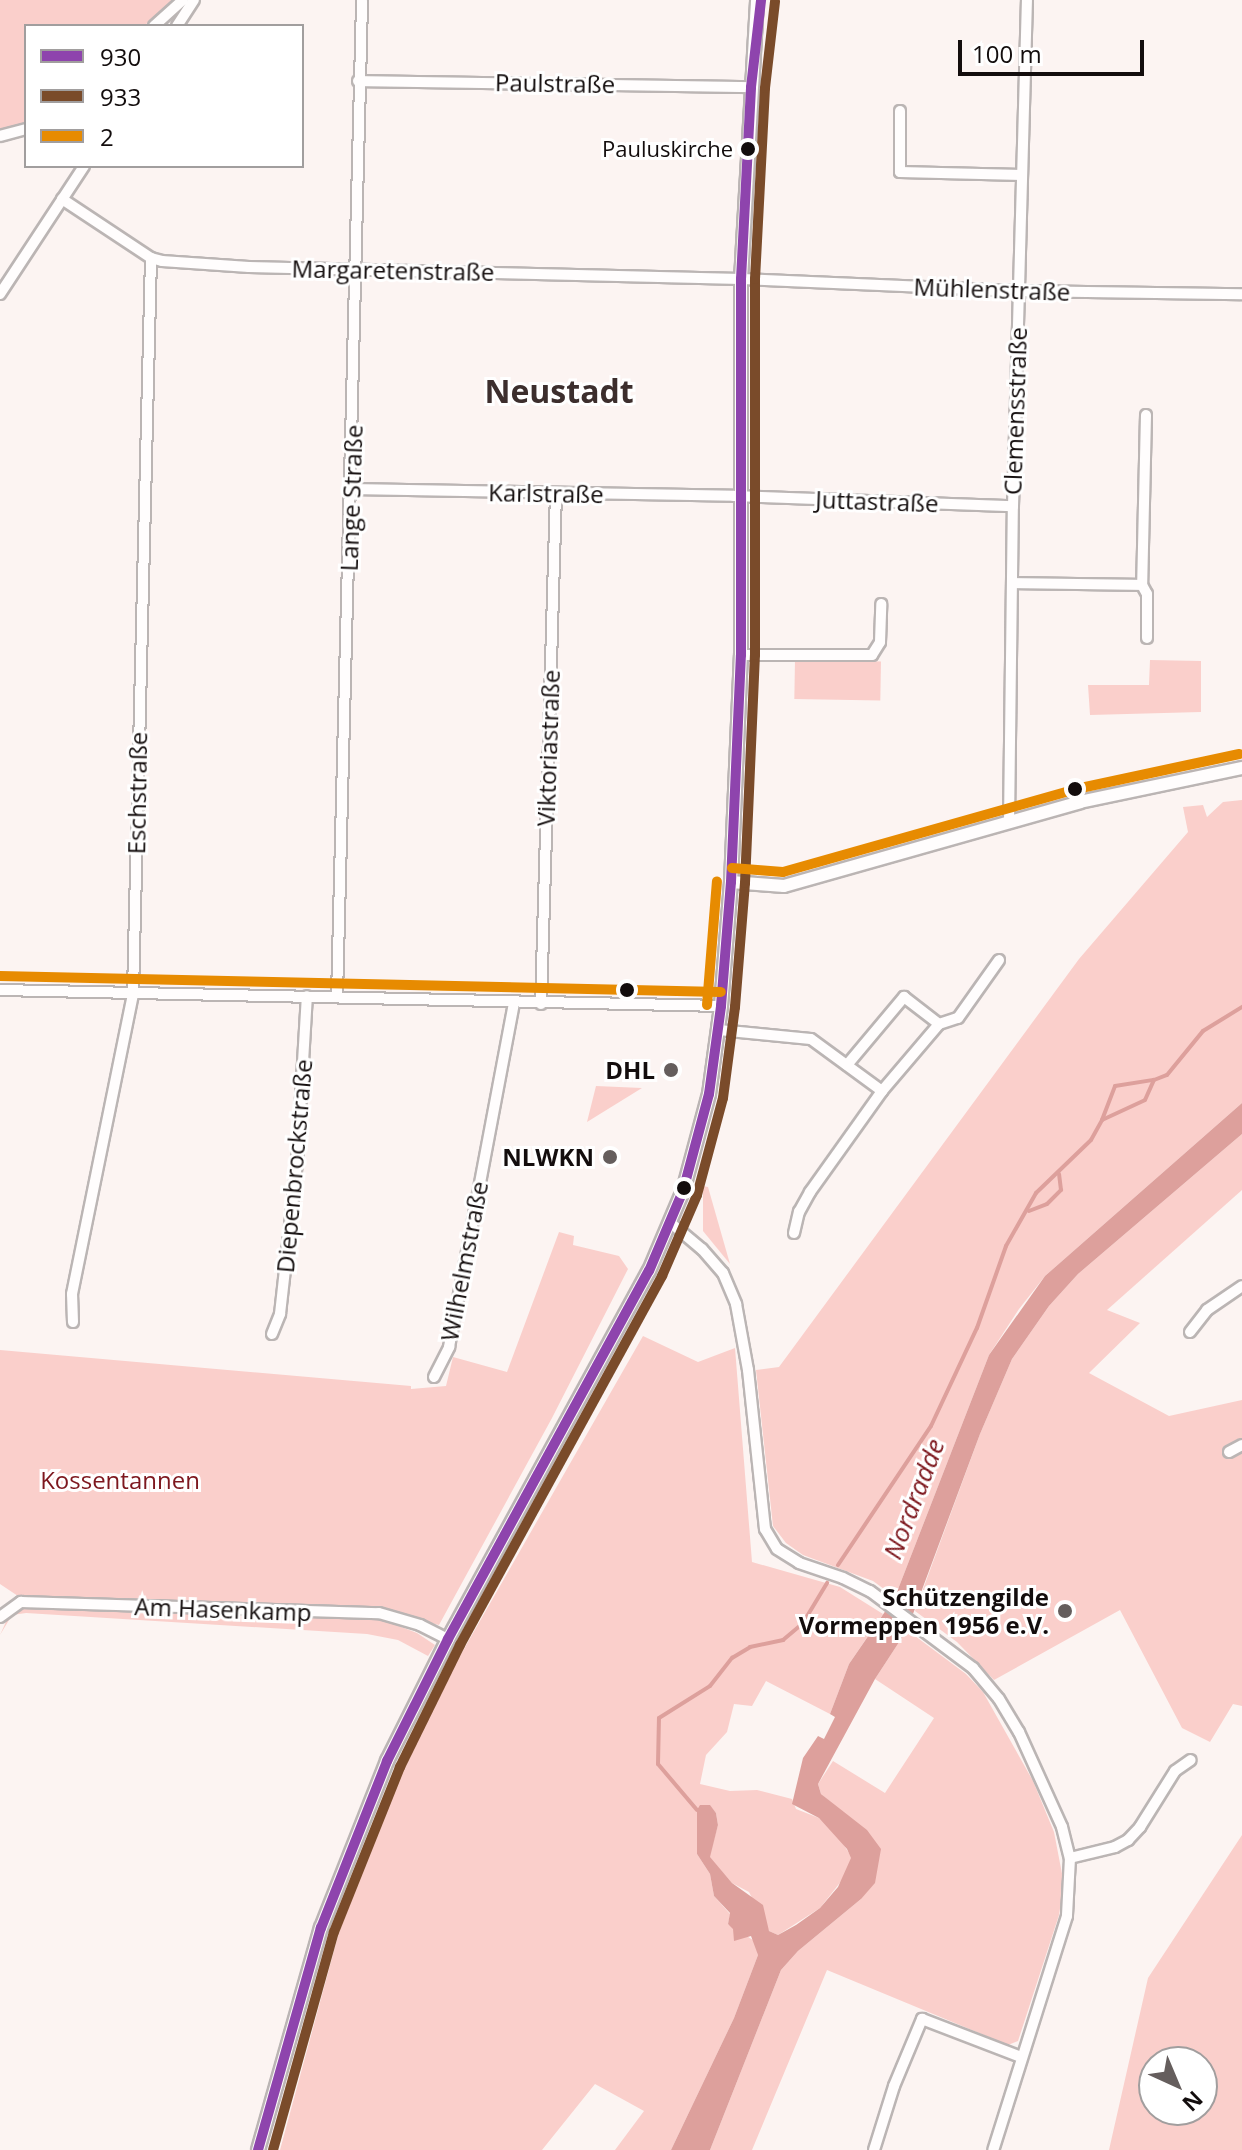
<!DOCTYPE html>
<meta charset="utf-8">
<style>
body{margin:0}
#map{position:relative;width:1242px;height:2150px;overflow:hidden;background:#fcf4f2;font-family:"Open Sans",sans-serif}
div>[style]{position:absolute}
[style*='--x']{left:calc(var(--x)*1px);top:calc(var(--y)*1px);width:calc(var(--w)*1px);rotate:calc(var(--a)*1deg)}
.green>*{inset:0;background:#facfcb;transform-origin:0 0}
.water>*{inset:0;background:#dda09c}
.stream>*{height:4px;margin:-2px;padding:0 2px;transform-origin:2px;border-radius:2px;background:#dda09c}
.roads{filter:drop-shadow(2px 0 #bbb5b4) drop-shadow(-2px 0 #bbb5b4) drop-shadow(0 2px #bbb5b4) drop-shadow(0 -2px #bbb5b4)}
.minor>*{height:10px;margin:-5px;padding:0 5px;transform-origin:5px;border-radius:5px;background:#fffdfd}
.tertiary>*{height:12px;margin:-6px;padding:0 6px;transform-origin:6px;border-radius:6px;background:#fffdfd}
.bus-1>*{height:10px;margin:-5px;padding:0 5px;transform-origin:5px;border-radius:5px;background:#8e44ad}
.bus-2>*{height:10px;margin:-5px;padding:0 5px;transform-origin:5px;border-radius:5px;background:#7a4b2a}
.bus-3>*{height:10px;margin:-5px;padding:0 5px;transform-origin:5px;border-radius:5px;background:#e78b01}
.dots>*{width:22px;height:22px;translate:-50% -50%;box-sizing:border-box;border:4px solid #fff;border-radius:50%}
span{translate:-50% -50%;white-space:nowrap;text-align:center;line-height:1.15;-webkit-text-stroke:6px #fff;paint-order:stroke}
.bus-label{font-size:22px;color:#130d0d}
.right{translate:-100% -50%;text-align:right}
.street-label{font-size:24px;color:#130d0d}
.poi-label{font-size:24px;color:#130d0d;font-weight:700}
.park-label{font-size:24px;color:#7d171e}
.water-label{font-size:26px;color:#7e181e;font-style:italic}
.district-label{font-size:32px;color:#3c2e2d;font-weight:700}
.legend{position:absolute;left:24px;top:24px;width:280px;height:144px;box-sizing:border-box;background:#fff;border:2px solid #a19e9e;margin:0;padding:10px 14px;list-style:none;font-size:24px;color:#130d0d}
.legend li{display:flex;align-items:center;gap:16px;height:40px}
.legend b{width:40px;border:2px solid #a19e9e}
.north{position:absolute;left:1138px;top:2046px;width:80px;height:80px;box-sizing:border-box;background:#fff;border:2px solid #a19e9e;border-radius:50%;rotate:136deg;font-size:22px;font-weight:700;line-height:32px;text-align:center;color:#130d0d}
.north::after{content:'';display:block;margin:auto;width:28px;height:36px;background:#655e5d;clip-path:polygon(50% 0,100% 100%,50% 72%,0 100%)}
.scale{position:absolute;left:958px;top:40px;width:186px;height:36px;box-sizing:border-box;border:4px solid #130d0d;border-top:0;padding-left:10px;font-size:24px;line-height:28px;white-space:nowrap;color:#130d0d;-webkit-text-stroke:6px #fff;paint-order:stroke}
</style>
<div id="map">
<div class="green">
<i style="clip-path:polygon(0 0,174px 0,144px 26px,26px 26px,26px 124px,0 132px)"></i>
<i style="left:795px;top:660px;width:86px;height:39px;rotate:1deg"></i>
<i style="clip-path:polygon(1150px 660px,1201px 661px,1201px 712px,1090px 715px,1088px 685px,1149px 685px)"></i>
<i style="clip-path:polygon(1242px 800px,1242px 1103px,1045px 1276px,1019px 1309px,989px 1355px,895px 1597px,873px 1581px,803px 1555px,786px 1543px,773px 1526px,756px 1370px,779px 1367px,1079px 959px,1188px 832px,1183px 807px,1203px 805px,1207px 817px,1223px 802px)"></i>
<i style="clip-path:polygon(596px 1086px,642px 1088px,587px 1122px)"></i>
<i style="clip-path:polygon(1242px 1134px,1242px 1190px,1107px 1310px,1140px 1323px,1089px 1373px,1169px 1416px,1242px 1400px,1242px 1706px,1233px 1704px,1210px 1742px,1182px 1728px,1120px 1610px,994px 1680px,957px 1642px,915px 1611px,980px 1434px,1012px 1359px,1049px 1306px,1078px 1274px)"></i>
<i style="clip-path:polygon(703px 1186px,708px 1187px,730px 1264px,703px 1231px)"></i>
<i style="clip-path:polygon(559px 1232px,574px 1236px,573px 1245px,619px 1256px,628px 1269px,552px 1418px,439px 1625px,380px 1610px,21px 1598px,0 1584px,0 1350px,411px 1386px,411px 1389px,446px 1386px,453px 1357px,507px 1372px)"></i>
<i style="clip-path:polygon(643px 1336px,698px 1362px,735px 1348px,752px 1562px,840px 1587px,883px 1614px,849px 1664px,830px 1714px,766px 1681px,752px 1706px,734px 1704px,727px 1732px,706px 1755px,700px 1784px,730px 1791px,757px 1790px,792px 1799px,796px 1809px,819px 1818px,837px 1834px,852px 1858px,846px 1875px,820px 1908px,778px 1935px,769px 1931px,749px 1892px,732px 1883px,709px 1857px,718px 1825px,716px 1813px,710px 1806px,697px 1810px,697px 1854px,710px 1874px,714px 1896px,730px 1914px,728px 1924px,756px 1942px,758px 1955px,734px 2018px,671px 2150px,615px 2150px,644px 2111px,595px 2084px,542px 2150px,280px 2150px,345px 1910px,400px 1770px,449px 1675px)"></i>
<i style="clip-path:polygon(24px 1608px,378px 1618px,417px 1633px,435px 1645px,428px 1656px,398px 1640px,367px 1634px,26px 1613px,12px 1615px,0 1635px,10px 1613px)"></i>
<i style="clip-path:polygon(907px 1630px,966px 1674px,983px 1692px,1033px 1781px,1054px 1832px,1064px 1884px,1059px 1915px,1018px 2041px,1008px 2045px,827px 1970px,752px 2150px,710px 2150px,781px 1970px,798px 1951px,861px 1899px,841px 1811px,821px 1794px,818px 1784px,833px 1761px,885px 1793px,934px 1718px,875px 1679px)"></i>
<i style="clip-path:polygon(evenodd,1242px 1835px,1242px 2150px,1109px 2150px,1148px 1978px,1242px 1835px,1154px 2062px,1202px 2062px,1202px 2110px,1154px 2110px,1154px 2062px)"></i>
</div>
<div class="water">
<i style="clip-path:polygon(1242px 1103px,1242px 1134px,1078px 1274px,1049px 1306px,1012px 1359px,980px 1434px,907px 1630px,875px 1679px,818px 1784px,821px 1794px,867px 1830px,881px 1849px,875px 1883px,861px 1899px,798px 1951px,781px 1970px,710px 2150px,671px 2150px,734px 2018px,758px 1955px,751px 1936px,734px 1941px,733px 1929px,728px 1924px,730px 1913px,714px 1896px,710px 1874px,697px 1854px,697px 1810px,700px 1805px,710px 1805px,716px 1813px,718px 1825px,710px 1857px,732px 1883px,763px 1905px,769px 1931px,778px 1935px,796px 1925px,820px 1908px,838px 1887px,851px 1858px,847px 1849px,819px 1818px,792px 1804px,803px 1758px,818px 1736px,824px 1739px,835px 1717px,830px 1714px,849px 1664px,895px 1597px,989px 1355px,1045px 1276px)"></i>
</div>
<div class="stream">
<i style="--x:1102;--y:1120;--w:36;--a:-69"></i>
<i style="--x:1115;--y:1086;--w:39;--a:-9"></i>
<i style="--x:1029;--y:1211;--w:19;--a:-21"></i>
<i style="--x:1047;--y:1204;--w:20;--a:-45"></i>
<i style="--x:1061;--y:1190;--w:16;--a:-97"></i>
<i style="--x:838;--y:1565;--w:167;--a:-56.2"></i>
<i style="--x:931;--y:1426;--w:108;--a:-64.9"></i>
<i style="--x:977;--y:1328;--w:87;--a:-70.5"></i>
<i style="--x:1006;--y:1246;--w:61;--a:-60.5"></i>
<i style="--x:1036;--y:1193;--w:76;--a:-43.9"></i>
<i style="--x:1091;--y:1140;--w:23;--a:-61"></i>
<i style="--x:1102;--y:1120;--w:47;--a:-24.9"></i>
<i style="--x:1145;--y:1100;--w:22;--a:-66"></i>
<i style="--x:1154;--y:1080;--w:14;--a:-21"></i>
<i style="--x:1167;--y:1075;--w:57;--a:-50.7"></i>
<i style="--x:1203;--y:1031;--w:46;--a:-31.6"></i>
<i style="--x:697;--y:1810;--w:60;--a:-130.3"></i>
<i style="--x:658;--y:1764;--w:46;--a:-88.8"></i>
<i style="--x:659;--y:1718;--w:60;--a:-32.1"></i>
<i style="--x:710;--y:1686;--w:36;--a:-52"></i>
<i style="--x:732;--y:1658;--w:21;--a:-31"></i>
<i style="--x:750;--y:1647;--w:34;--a:-12"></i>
<i style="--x:783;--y:1640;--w:26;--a:-40"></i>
<i style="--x:803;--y:1623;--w:47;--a:-59"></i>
</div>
<div class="roads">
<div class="minor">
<i style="--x:154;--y:26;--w:39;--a:-42"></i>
<i style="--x:177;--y:26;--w:31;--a:-57"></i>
<i style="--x:358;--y:81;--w:393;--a:0.9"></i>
<i style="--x:900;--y:111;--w:61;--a:90"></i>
<i style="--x:900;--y:172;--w:122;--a:1.4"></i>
<i style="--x:0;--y:136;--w:27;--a:-15"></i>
<i style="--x:62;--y:199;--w:107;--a:33.5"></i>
<i style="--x:151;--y:258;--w:11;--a:15"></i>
<i style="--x:162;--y:261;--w:87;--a:3.9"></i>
<i style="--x:249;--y:267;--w:492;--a:1.4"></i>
<i style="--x:741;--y:279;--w:277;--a:2.5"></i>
<i style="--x:1018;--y:291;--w:224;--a:0.8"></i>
<i style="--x:0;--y:294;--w:153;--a:-56.7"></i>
<i style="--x:1146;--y:415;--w:170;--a:91.3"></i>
<i style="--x:1142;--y:585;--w:10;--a:61"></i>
<i style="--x:1147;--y:594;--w:44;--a:90"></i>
<i style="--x:351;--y:489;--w:383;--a:1"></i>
<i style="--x:734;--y:496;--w:279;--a:2.1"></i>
<i style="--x:1013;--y:583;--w:129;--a:0.9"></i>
<i style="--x:741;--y:655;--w:131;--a:0"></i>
<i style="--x:872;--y:655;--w:15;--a:-58"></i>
<i style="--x:880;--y:642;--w:38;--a:-88"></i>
<i style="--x:1009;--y:823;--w:317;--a:-89.3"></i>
<i style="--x:1013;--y:506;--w:506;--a:-88.42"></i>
<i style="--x:0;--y:990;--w:721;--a:1.27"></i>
<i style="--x:337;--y:997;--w:997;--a:-88.56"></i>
<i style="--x:541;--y:1004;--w:511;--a:-88.32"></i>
<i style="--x:719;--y:1030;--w:92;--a:5.6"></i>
<i style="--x:811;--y:1039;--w:88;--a:36.2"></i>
<i style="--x:847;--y:1065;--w:89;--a:-50"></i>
<i style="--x:904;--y:997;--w:44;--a:37.6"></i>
<i style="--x:672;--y:1224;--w:39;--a:40"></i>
<i style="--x:702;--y:1249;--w:32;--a:49"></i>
<i style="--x:723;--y:1273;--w:34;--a:67"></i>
<i style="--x:736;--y:1304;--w:67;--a:79.7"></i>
<i style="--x:748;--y:1370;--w:160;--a:83.9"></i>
<i style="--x:765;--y:1529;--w:23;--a:59"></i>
<i style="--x:777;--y:1549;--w:26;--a:32"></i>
<i style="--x:799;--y:1563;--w:46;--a:18.8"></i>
<i style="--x:843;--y:1578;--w:30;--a:26"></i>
<i style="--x:870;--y:1591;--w:129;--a:36.8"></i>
<i style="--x:973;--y:1668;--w:40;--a:50"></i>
<i style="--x:999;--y:1699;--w:39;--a:59"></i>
<i style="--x:1019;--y:1732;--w:104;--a:65.6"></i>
<i style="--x:1062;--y:1827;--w:32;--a:76"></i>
<i style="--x:1070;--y:1858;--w:58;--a:93"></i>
<i style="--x:1067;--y:1916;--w:245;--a:107.5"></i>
<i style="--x:794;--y:1233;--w:22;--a:-77"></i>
<i style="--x:799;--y:1212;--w:23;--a:-61"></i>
<i style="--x:810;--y:1192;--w:124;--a:-54.5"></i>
<i style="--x:882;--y:1091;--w:88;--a:-49.6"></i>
<i style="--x:939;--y:1024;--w:20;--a:-18"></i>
<i style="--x:958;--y:1018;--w:71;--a:-54.7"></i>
<i style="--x:73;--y:1322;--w:28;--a:-92"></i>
<i style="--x:72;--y:1294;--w:307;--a:-78.5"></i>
<i style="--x:133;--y:993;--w:735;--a:-88.6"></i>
<i style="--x:1190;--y:1332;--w:28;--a:-52"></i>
<i style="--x:1207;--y:1310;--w:42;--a:-34.4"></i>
<i style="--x:272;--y:1334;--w:22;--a:-68"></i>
<i style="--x:280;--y:1314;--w:152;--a:-83.6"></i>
<i style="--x:297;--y:1163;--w:167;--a:-86.6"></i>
<i style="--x:434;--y:1377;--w:34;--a:-63"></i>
<i style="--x:449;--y:1347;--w:351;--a:-79.3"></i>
<i style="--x:1229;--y:1452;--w:15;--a:-28"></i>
<i style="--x:0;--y:1617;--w:26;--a:-36"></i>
<i style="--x:21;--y:1602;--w:358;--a:1.8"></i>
<i style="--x:379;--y:1613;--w:43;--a:16.3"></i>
<i style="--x:420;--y:1625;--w:31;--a:27"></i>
<i style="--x:1070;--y:1858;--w:46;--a:-13.7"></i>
<i style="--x:1115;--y:1847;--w:15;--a:-28"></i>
<i style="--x:1128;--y:1840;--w:18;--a:-47"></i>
<i style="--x:1140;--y:1827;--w:66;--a:-58"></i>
<i style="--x:1175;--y:1771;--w:19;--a:-35"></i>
<i style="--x:874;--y:2150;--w:67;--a:-72.6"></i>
<i style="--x:894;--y:2086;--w:73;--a:-67.3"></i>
<i style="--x:922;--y:2019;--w:106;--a:21"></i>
</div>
<div class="tertiary">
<i style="--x:731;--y:882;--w:53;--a:4.3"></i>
<i style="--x:784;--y:886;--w:308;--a:-15.8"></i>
<i style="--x:1080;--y:802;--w:166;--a:-11.9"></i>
<i style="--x:258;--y:2150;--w:231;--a:-74.2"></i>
<i style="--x:321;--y:1928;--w:180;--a:-68.4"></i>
<i style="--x:387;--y:1761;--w:136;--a:-63.4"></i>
<i style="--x:448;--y:1639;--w:419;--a:-61.4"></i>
<i style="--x:649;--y:1271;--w:87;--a:-67"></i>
<i style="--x:683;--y:1191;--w:100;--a:-75"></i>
<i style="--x:709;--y:1094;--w:89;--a:-82.2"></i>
<i style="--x:721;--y:1006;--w:124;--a:-85.4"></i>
<i style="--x:731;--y:882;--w:227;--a:-87.5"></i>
<i style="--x:741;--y:655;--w:376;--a:-90"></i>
<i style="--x:741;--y:279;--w:279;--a:-86.7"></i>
</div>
</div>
<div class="bus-1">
<i style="--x:258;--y:2150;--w:231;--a:-74.2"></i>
<i style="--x:321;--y:1928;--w:180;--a:-68.4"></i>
<i style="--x:387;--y:1761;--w:136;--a:-63.4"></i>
<i style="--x:448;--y:1639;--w:419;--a:-61.4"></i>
<i style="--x:649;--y:1271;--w:87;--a:-67"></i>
<i style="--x:683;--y:1191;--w:100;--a:-75"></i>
<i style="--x:709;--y:1094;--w:89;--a:-82.2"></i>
<i style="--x:721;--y:1006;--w:124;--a:-85.4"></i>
<i style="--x:731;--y:882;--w:227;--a:-87.5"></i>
<i style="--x:741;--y:655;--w:376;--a:-90"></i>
<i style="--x:741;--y:279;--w:192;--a:-87"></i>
<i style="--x:751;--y:87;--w:88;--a:-83.4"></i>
</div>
<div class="bus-2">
<i style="--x:273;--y:2150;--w:226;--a:-74.4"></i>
<i style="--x:334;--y:1932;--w:178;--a:-68.2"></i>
<i style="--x:400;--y:1767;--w:136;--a:-63.8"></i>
<i style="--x:460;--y:1645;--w:421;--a:-61.3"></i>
<i style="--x:662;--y:1276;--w:88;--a:-66.6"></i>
<i style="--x:697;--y:1195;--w:100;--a:-75"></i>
<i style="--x:723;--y:1098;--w:92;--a:-82.5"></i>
<i style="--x:735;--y:1007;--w:124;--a:-85.4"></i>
<i style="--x:745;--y:883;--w:228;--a:-87.5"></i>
<i style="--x:755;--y:655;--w:376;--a:-90"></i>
<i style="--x:755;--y:279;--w:191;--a:-87"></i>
<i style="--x:765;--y:88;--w:87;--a:-83.4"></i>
</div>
<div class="bus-3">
<i style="--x:732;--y:868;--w:51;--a:4.5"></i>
<i style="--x:783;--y:872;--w:305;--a:-15.8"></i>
<i style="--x:1076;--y:789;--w:167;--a:-12.1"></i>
<i style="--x:0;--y:976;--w:721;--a:1.27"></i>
<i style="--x:707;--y:1005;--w:124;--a:-85.4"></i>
</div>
<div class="dots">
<i style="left:748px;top:149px;background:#130d0d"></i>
<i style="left:1075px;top:789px;background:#130d0d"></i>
<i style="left:627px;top:990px;background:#130d0d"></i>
<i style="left:671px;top:1070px;background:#655e5d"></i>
<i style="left:610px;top:1157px;background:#655e5d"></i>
<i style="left:684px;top:1188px;background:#130d0d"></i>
<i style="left:1065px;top:1611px;background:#655e5d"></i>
</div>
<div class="bus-label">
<span class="right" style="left:733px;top:149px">Pauluskirche</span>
</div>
<div class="street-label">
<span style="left:555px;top:83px;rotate:1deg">Paulstraße</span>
<span style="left:393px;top:270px;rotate:1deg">Margaretenstraße</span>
<span style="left:992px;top:289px;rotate:2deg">Mühlenstraße</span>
<span style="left:1015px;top:411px;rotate:-88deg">Clemensstraße</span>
<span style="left:546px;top:493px;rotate:1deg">Karlstraße</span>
<span style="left:351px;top:498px;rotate:-88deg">Lange Straße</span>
<span style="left:877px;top:501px;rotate:2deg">Juttastraße</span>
<span style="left:548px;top:748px;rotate:-88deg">Viktoriastraße</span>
<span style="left:137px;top:793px;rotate:-89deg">Eschstraße</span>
<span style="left:294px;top:1166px;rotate:-85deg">Diepenbrockstraße</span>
<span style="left:464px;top:1261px;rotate:-79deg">Wilhelmstraße</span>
<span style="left:223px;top:1609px;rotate:2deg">Am Hasenkamp</span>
</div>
<div class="poi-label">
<span class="right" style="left:655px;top:1070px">DHL</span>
<span class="right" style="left:594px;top:1157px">NLWKN</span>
<span class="right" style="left:1049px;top:1611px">Schützengilde<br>Vormeppen 1956 e.V.</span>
</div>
<div class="park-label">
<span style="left:120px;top:1480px">Kossentannen</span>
</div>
<div class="water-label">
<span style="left:914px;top:1499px;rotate:-69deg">Nordradde</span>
</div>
<div class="district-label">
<span style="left:559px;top:391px">Neustadt</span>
</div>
<ul class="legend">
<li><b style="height:10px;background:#8e44ad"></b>930</li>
<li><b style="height:10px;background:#7a4b2a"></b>933</li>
<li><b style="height:10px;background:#e78b01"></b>2</li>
</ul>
<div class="north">N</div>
<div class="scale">100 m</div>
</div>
